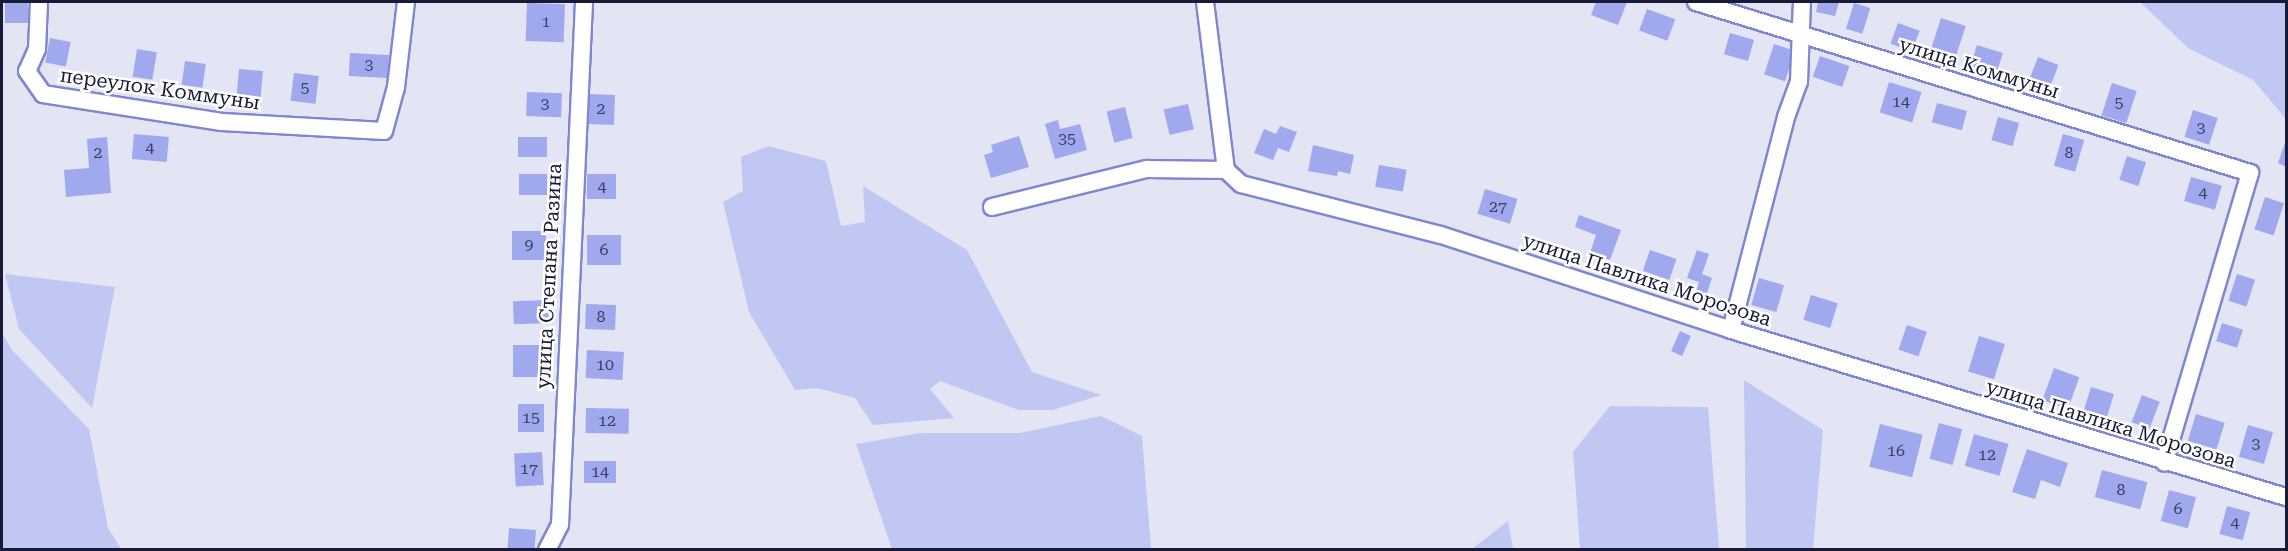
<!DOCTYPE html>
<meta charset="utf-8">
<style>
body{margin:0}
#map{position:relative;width:2288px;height:551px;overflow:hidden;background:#e3e5f5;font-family:"Roboto Serif",serif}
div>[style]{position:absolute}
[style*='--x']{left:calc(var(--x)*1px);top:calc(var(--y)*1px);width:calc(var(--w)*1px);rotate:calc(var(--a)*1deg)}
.green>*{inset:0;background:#c1c7f3}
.building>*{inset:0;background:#a0a8ee;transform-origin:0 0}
.roads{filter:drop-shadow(2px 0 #8087d0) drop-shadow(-2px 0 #8087d0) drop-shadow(0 2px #8087d0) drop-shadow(0 -2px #8087d0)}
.minor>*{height:16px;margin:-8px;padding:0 8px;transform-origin:8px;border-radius:8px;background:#fff}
span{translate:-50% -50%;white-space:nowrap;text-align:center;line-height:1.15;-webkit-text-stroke:5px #fff;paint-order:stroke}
.number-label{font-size:16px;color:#3b3e65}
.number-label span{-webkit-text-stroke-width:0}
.street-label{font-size:20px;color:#191a37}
.frame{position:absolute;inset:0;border:3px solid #191a37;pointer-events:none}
</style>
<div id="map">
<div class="green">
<i style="clip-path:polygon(2140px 2px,2286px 2px,2286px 119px,2253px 80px,2188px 48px)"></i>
<i style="clip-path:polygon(768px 146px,826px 161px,841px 226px,865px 222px,863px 186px,967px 250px,1032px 372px,1101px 395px,1053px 410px,1019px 410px,940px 381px,930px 389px,954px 418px,873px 425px,855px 398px,817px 388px,795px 390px,749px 312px,723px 202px,743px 191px,741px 157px)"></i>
<i style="clip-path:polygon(5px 274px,115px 287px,92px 408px,19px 329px)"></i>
<i style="clip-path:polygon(2px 333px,13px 351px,89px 429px,108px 528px,121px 549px,2px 549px)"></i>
<i style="clip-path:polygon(1744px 380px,1823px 430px,1813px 549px,1746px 549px)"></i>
<i style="clip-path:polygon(1610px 406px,1708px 407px,1719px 549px,1580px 549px,1573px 452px)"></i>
<i style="clip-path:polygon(1101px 416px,1142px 436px,1151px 549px,892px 549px,856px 444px,921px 433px,1020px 433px)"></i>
<i style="clip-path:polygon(1508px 521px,1513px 549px,1472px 549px)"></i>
</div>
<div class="building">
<i style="left:5px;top:2px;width:23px;height:21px"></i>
<i style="clip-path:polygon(1596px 2px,1627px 2px,1618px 25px,1591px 15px)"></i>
<i style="clip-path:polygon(1818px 2px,1839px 2px,1835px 16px,1816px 12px)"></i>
<i style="left:527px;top:3px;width:38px;height:38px;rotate:2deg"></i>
<i style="left:1854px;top:3px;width:17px;height:27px;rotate:17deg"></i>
<i style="left:1647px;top:9px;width:30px;height:23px;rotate:20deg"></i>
<i style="left:1941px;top:18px;width:26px;height:33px;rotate:18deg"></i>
<i style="left:1898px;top:23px;width:23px;height:22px;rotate:20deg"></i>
<i style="left:1730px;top:33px;width:25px;height:22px;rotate:16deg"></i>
<i style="left:50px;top:38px;width:21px;height:25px;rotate:11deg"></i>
<i style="left:1774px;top:44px;width:22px;height:32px;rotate:18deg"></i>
<i style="left:1977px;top:45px;width:27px;height:26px;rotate:17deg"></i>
<i style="left:137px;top:49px;width:20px;height:28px;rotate:9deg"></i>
<i style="left:350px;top:53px;width:39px;height:23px;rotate:3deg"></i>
<i style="left:1820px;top:56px;width:31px;height:22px;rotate:19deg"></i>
<i style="left:2038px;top:57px;width:22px;height:32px;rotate:21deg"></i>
<i style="left:185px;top:61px;width:21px;height:24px;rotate:8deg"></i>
<i style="left:239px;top:69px;width:24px;height:27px;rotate:5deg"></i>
<i style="left:294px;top:73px;width:25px;height:28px;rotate:7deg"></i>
<i style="left:1889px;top:82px;width:34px;height:32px;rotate:17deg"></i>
<i style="left:2112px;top:83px;width:26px;height:34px;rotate:18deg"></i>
<i style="left:527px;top:92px;width:35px;height:24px;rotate:2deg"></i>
<i style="left:588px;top:94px;width:27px;height:30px;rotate:2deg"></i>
<i style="left:1937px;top:103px;width:31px;height:20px;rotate:15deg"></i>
<i style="left:1188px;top:104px;width:26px;height:25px;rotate:77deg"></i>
<i style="left:1125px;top:107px;width:32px;height:19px;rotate:76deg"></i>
<i style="left:2193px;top:110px;width:26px;height:28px;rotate:18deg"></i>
<i style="left:1998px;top:117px;width:22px;height:24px;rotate:16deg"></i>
<i style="clip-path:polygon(1058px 120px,1060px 129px,1080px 124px,1087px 150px,1055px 159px,1045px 124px)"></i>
<i style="clip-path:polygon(1280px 126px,1297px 132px,1289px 152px,1278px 148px,1273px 160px,1254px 153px,1264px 129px,1276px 134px)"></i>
<i style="left:134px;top:134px;width:35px;height:25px;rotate:5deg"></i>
<i style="left:2063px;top:134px;width:22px;height:33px;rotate:16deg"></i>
<i style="clip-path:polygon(1019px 136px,1029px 167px,991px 178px,984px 155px,993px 152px,991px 145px)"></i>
<i style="clip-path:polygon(107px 137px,111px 193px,66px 197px,64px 170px,89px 168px,87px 139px)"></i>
<i style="left:518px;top:137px;width:29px;height:20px"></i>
<i style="clip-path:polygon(2286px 140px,2286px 167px,2278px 163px)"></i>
<i style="clip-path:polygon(1313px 145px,1354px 155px,1350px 174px,1338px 171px,1337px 176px,1308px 171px)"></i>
<i style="left:2127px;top:156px;width:20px;height:25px;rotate:18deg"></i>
<i style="left:1379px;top:165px;width:28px;height:22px;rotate:10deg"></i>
<i style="left:547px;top:174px;width:21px;height:28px;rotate:90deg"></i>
<i style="left:587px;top:174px;width:29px;height:25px"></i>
<i style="left:2191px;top:177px;width:32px;height:25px;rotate:16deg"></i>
<i style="left:1485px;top:189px;width:34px;height:26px;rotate:17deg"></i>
<i style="left:2265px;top:197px;width:20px;height:34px;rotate:18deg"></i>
<i style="clip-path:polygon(1579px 215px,1621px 230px,1610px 260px,1590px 253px,1596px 235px,1575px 227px)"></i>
<i style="left:512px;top:231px;width:34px;height:29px"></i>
<i style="left:587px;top:235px;width:34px;height:30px"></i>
<i style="left:1650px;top:250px;width:28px;height:22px;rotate:19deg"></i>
<i style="clip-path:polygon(1697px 250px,1709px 254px,1702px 274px,1712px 278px,1706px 296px,1696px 292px,1699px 282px,1687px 278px)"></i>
<i style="left:2237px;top:274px;width:19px;height:28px;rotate:18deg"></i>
<i style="left:1759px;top:278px;width:26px;height:28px;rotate:16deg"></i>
<i style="left:1811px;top:295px;width:28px;height:26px;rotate:17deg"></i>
<i style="left:548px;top:300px;width:23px;height:35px;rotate:88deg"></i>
<i style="left:586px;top:304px;width:30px;height:25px;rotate:2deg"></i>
<i style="left:2222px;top:323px;width:22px;height:19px;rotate:18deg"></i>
<i style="left:1907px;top:325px;width:21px;height:26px;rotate:19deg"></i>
<i style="left:1680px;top:331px;width:12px;height:22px;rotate:24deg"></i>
<i style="left:1979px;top:336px;width:27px;height:37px;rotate:17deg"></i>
<i style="left:513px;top:345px;width:36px;height:32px"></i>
<i style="left:587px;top:350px;width:37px;height:28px;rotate:3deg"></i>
<i style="left:2054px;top:368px;width:27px;height:34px;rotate:20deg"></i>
<i style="left:2091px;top:387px;width:24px;height:26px;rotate:17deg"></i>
<i style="left:2142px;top:395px;width:19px;height:29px;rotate:21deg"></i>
<i style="left:544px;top:404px;width:28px;height:26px;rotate:90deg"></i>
<i style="left:586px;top:408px;width:43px;height:25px;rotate:1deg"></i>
<i style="left:2196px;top:414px;width:30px;height:28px;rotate:17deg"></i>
<i style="left:1939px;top:423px;width:24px;height:37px;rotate:15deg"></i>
<i style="left:1880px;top:424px;width:44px;height:44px;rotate:14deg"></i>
<i style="left:2248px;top:425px;width:26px;height:33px;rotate:16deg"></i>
<i style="left:1974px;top:434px;width:36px;height:33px;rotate:16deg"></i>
<i style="clip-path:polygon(2027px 449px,2068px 463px,2060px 487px,2041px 480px,2035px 499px,2012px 492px)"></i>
<i style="left:542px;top:452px;width:33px;height:28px;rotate:87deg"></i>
<i style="left:584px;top:461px;width:32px;height:22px"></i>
<i style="left:2102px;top:470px;width:47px;height:28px;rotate:15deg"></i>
<i style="left:2169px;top:490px;width:28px;height:32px;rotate:15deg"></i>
<i style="left:2227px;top:506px;width:24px;height:29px;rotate:15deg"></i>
<i style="left:509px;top:528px;width:27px;height:22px;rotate:4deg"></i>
</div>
<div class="roads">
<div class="minor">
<i style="--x:39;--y:2;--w:47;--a:92.4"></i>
<i style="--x:37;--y:49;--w:24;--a:114"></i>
<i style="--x:27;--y:71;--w:28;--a:55"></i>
<i style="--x:43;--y:94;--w:181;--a:8.9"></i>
<i style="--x:222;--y:122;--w:162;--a:3.2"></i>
<i style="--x:384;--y:131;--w:46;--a:-74.7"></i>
<i style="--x:396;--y:87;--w:86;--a:-83.3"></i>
<i style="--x:1205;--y:2;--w:169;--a:82.9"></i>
<i style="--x:1696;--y:2;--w:580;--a:17.15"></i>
<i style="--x:2250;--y:173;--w:302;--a:106.5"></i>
<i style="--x:992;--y:207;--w:160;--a:-13.8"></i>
<i style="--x:1147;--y:169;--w:79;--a:0.7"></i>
<i style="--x:1226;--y:170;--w:21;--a:43"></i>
<i style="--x:1241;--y:184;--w:206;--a:14.3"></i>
<i style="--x:1441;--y:235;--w:305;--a:18.1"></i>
<i style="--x:1731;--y:330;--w:580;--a:16.75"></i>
<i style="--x:1731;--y:330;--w:220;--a:-75.5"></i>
<i style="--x:1786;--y:117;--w:37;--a:-70"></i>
<i style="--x:1799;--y:82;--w:80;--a:-87.9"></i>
<i style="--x:547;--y:550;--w:28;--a:-63"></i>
<i style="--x:560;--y:525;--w:524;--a:-87.37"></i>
</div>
</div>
<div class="number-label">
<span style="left:546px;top:22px">1</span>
<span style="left:369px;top:65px">3</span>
<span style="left:305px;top:88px">5</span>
<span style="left:1901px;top:102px">14</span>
<span style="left:2119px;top:103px">5</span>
<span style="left:545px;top:104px">3</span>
<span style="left:601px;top:109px">2</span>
<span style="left:2201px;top:128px">3</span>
<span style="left:1067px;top:139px">35</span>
<span style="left:150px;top:148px">4</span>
<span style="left:98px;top:153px">2</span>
<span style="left:2069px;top:153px">8</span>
<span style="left:602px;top:187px">4</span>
<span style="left:2203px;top:193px">4</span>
<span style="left:1498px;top:207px">27</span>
<span style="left:529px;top:245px">9</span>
<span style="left:604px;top:250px">6</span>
<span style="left:601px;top:317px">8</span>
<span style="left:605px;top:365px">10</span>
<span style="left:531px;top:418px">15</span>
<span style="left:607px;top:421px">12</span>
<span style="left:2256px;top:444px">3</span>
<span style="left:1896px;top:451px">16</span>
<span style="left:1987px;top:455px">12</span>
<span style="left:529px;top:469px">17</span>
<span style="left:600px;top:472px">14</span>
<span style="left:2121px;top:490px">8</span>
<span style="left:2178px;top:509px">6</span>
<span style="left:2235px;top:523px">4</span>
</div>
<div class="street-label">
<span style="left:1979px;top:68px;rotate:17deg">улица Коммуны</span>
<span style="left:160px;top:89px;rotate:8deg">переулок Коммуны</span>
<span style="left:549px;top:276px;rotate:-87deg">улица Степана Разина</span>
<span style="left:1647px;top:280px;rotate:18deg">улица Павлика Морозова</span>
<span style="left:2111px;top:424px;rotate:17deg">улица Павлика Морозова</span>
</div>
<div class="frame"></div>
</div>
